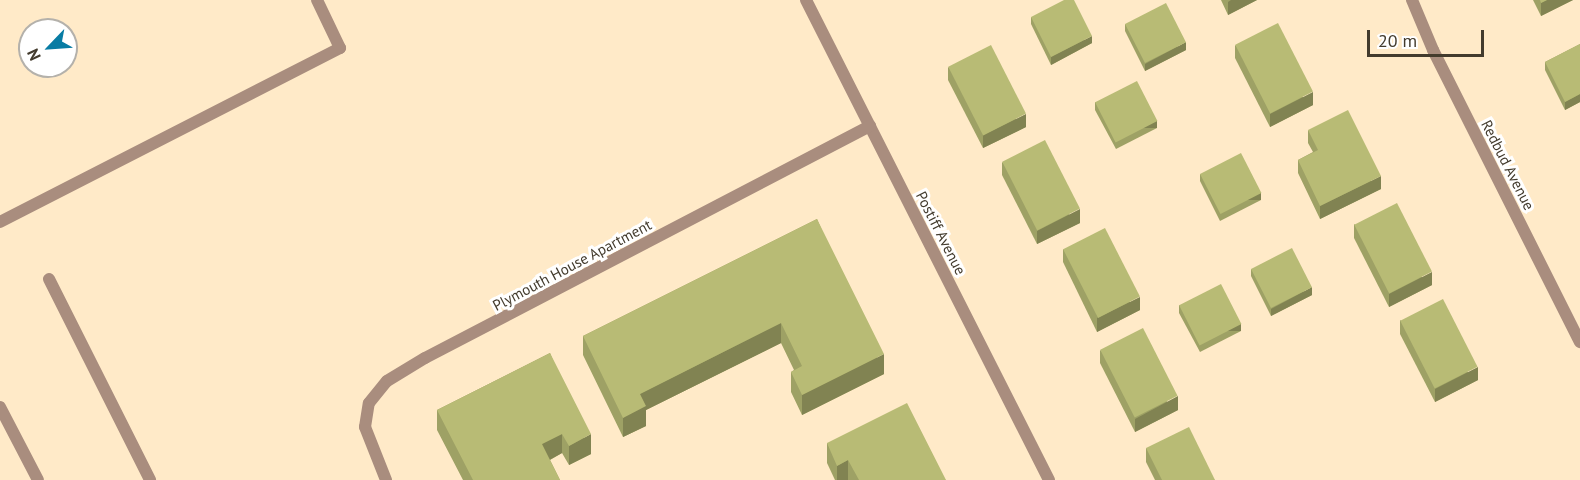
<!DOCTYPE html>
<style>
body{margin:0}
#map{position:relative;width:1580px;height:480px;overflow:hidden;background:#ffeac8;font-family:"PT Sans",sans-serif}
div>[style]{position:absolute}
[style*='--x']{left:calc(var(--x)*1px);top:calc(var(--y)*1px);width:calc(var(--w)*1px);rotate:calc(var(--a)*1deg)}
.service>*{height:12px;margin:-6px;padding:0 6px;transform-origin:6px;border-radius:6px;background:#a98d7e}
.minor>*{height:12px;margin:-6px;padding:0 6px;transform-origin:6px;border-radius:6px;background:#a98d7e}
.wall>*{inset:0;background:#9ea165}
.shaded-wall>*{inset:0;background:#818352;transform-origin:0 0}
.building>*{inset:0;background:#b8bb75;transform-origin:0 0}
span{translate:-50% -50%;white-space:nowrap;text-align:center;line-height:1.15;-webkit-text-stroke:6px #fff;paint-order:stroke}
.street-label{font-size:15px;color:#433b2d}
.north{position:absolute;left:18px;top:18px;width:60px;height:60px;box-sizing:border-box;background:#fff;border:2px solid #b4b1ab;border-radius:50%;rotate:245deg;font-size:16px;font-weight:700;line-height:24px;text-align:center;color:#433b2d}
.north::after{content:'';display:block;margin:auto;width:21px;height:27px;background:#087ca4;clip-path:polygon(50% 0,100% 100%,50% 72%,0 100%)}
.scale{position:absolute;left:1367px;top:30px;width:117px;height:27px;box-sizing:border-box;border:3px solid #433b2d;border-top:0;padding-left:8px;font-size:18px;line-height:21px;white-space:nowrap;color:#433b2d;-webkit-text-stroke:4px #fff;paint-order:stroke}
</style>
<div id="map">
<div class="service">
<i style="--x:0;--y:222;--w:382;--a:-27.1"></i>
<i style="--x:340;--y:48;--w:53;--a:-115.6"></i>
<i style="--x:49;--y:279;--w:225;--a:63.3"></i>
<i style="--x:0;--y:407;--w:82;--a:62.5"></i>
</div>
<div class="minor">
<i style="--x:806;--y:0;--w:538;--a:63.15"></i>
<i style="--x:1412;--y:0;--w:54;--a:67.2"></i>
<i style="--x:1433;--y:50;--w:327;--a:63.3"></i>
<i style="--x:386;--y:480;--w:57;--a:-111.6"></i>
<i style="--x:365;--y:427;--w:24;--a:-81"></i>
<i style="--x:369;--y:403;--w:28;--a:-51"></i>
<i style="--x:387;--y:381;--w:44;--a:-31.2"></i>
<i style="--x:425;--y:358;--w:502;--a:-27.54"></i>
</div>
<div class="wall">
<i style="clip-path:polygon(1221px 0,1257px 0,1228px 15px)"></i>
<i style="clip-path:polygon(1533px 0,1573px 0,1541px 16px)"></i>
<i style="clip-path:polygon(1031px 17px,1092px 43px,1051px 65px,1031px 24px)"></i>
<i style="clip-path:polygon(1125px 24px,1186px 50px,1145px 71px,1125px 31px)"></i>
<i style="clip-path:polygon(1580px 44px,1580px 102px,1565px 110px,1545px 70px,1545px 62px)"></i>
<i style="clip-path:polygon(1235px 45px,1313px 105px,1270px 127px,1235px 58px)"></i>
<i style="clip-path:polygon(948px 67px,1026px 127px,983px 148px,948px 80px)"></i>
<i style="clip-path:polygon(1095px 102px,1157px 128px,1116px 149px,1095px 110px)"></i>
<i style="clip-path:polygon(1308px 130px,1381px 189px,1320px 219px,1298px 173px,1298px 160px,1313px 152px,1308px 143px)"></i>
<i style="clip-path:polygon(1002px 162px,1080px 223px,1037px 244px,1002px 175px)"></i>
<i style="clip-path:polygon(1200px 174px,1261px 200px,1220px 221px,1200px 181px)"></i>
<i style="clip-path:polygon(817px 219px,884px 374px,802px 415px,791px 392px,791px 372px,794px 370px,781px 343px,646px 410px,646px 426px,623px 437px,583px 355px,583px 336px)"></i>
<i style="clip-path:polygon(1354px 224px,1432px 285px,1389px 307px,1354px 238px)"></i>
<i style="clip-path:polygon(1063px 249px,1140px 310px,1097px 332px,1063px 262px)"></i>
<i style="clip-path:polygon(1251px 269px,1312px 295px,1271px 316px,1251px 276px)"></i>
<i style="clip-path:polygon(1179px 305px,1241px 331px,1200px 352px,1179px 313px)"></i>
<i style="clip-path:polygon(1400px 320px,1478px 380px,1435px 402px,1400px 334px)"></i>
<i style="clip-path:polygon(1100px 350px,1178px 410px,1135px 432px,1100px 363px)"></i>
<i style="clip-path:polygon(550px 353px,591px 454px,569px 465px,562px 453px,550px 460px,560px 480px,463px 480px,437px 430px,437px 410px)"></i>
<i style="clip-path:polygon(827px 443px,946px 480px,835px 480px,827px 463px)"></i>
<i style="clip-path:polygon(1146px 448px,1215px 480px,1155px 480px,1146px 462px)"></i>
</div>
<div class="shaded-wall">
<i style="clip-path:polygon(1231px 0,1257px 0,1228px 15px,1228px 2px)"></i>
<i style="clip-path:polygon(1547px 0,1573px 0,1541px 16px,1541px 3px)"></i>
<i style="clip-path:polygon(1092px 36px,1092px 43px,1051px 65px,1051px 57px)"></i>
<i style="clip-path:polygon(1186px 42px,1186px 50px,1145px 71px,1145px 64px)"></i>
<i style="clip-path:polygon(1313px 92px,1313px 105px,1270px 127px,1270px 114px)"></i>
<i style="clip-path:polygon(1580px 94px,1580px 102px,1565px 110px,1565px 102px)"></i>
<i style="clip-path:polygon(1026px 114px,1026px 127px,983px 148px,983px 135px)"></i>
<i style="left:1157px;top:121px;width:7px;height:46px;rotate:90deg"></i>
<i style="clip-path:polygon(1381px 176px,1381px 189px,1320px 219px,1320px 206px)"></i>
<i style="left:1261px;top:193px;width:7px;height:46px;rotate:90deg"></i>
<i style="clip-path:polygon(1080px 209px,1080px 223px,1037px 244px,1037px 231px)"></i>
<i style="clip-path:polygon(1432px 272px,1432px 285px,1389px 307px,1389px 294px)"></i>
<i style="clip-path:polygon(1312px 287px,1312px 295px,1271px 316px,1271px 309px)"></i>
<i style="clip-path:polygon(1140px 297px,1140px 310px,1097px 332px,1097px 318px)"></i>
<i style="clip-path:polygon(781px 323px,781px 343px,646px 410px,646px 426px,623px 437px,623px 418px,640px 394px)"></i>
<i style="left:1241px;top:324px;width:7px;height:46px;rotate:90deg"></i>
<i style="clip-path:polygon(884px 354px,884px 374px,802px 415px,802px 395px)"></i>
<i style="clip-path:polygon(1478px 367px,1478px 380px,1435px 402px,1435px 389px)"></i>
<i style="clip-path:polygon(1178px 396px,1178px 410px,1135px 432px,1135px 419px)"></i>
<i style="clip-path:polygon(562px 434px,562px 453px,542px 464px,542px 444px)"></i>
<i style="clip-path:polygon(591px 434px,591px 454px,569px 465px,569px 446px)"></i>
<i style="clip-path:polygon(848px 460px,848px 480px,837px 480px,837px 466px)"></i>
</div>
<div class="building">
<i style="clip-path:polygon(1064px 0,1074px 0,1092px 36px,1051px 57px,1031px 17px)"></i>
<i style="clip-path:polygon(1540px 0,1547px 0,1541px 3px)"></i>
<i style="left:1166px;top:3px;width:44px;height:46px;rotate:63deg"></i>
<i style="left:1278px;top:23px;width:77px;height:48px;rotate:63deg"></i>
<i style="clip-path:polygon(1580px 44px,1580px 94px,1565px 102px,1545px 62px)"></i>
<i style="left:991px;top:45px;width:77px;height:48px;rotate:63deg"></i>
<i style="left:1137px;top:81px;width:45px;height:47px;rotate:63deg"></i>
<i style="clip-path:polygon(1348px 110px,1381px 176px,1320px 206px,1298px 160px,1318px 150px,1308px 130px)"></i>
<i style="left:1045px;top:140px;width:77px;height:48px;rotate:63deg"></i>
<i style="left:1241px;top:153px;width:45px;height:46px;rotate:63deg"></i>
<i style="left:1397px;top:203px;width:77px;height:48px;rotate:63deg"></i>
<i style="clip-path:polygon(817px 219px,884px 354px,802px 395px,791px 372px,802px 366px,781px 323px,640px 394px,646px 406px,623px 418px,583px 336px)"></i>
<i style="left:1105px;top:228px;width:77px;height:47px;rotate:63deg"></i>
<i style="left:1292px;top:248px;width:44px;height:46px;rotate:63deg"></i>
<i style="left:1221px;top:284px;width:45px;height:47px;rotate:63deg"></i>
<i style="left:1443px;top:299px;width:76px;height:48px;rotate:63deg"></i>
<i style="left:1143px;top:328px;width:76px;height:48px;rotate:63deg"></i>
<i style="clip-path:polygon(550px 353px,591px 434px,569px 446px,562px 434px,542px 444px,560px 480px,473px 480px,437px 410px)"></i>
<i style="clip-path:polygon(907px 403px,946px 480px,859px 480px,848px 460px,837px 466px,827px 443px)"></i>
<i style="clip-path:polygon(1189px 427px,1215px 480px,1162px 480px,1146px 448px)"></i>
</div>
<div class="street-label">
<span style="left:1508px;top:165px;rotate:63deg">Redbud Avenue</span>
<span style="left:941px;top:233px;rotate:63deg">Postiff Avenue</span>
<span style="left:572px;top:265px;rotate:-28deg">Plymouth House Apartment</span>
</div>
<div class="north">N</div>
<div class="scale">20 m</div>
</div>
